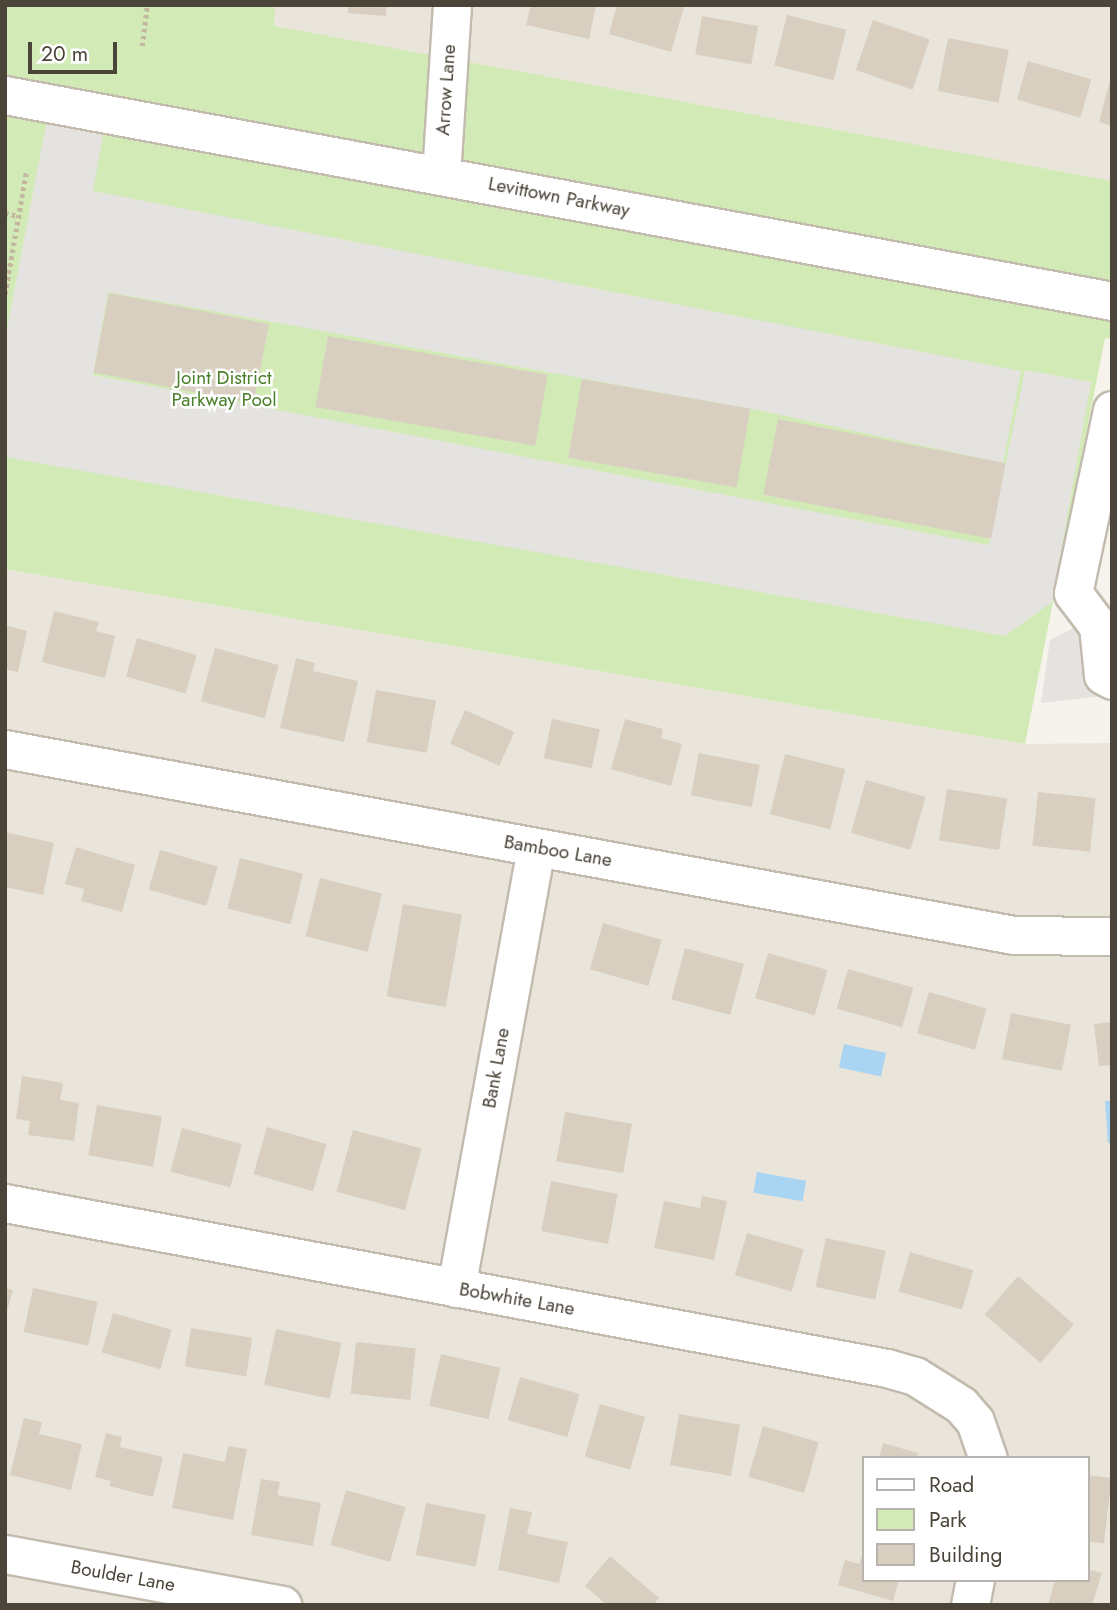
<!DOCTYPE html>
<style>
body{margin:0}
#map{position:relative;width:1117px;height:1610px;overflow:hidden;background:#f6f3ec;font-family:Jost,sans-serif}
div>[style]{position:absolute}
[style*='--x']{left:calc(var(--x)*1px);top:calc(var(--y)*1px);width:calc(var(--w)*1px);rotate:calc(var(--a)*1deg)}
.residential>*{inset:0;background:#eae5da}
.green>*{inset:0;background:#d2eab5}
.parking>*{inset:0;background:#e5e3e0}
.water>*{inset:0;background:#a9d4f2;transform-origin:0 0}
.building>*{inset:0;background:#d8cfc1;transform-origin:0 0}
.path>*{height:4.5px;margin-top:-2.25px;transform-origin:0;background:repeating-linear-gradient(90deg,#c4b79f 0 3.5px,transparent 0 7px)}
.roads{filter:drop-shadow(2px 0 #c2bbae) drop-shadow(-2px 0 #c2bbae) drop-shadow(0 2px #c2bbae) drop-shadow(0 -2px #c2bbae)}
.minor>*{height:37px;margin:-18.5px;padding:0 18.5px;transform-origin:18.5px;border-radius:18.5px;background:#fff}
span{translate:-50% -50%;white-space:nowrap;text-align:center;line-height:1.15;-webkit-text-stroke:5px #fff;paint-order:stroke}
.street-label{font-size:19px;color:#4b4439}
.park-label{font-size:19px;color:#4a7f2a}
.frame{position:absolute;inset:0;border:7px solid #4b4439;pointer-events:none}
.legend{position:absolute;left:862px;top:1456px;width:228px;height:126px;box-sizing:border-box;background:#fff;border:2px solid #b7b4b0;margin:0;padding:9px 12px;list-style:none;font-size:21px;color:#4b4439}
.legend li{display:flex;align-items:center;gap:14px;height:35px}
.legend b{width:35px;border:2px solid #b7b4b0}
.scale{position:absolute;left:28px;top:42px;width:89px;height:32px;box-sizing:border-box;border:4px solid #4b4439;border-top:0;padding-left:9px;font-size:21px;line-height:24px;white-space:nowrap;color:#4b4439;-webkit-text-stroke:5px #fff;paint-order:stroke}
</style>
<div id="map">
<div class="residential">
<i style="clip-path:polygon(154px 5px,1112px 5px,1112px 181px,473px 65px)"></i>
<i style="clip-path:polygon(evenodd,5px 569px,1025px 744px,1112px 743px,1112px 1605px,5px 1605px,5px 569px,863px 1458px,1087px 1458px,1087px 1580px,863px 1580px,863px 1458px)"></i>
</div>
<div class="green">
<i style="clip-path:polygon(5px 5px,275px 5px,274px 26px,1112px 181px,1112px 339px,1105px 338px,1025px 744px,5px 569px)"></i>
</div>
<div class="parking">
<i style="clip-path:polygon(49px 109px,106px 119px,93px 191px,1021px 371px,1003px 463px,762px 411px,108px 292px,93px 375px,989px 545px,1025px 370px,1091px 382px,1052px 602px,1005px 636px,5px 457px,5px 339px)"></i>
<i style="clip-path:polygon(1112px 609px,1112px 695px,1041px 703px,1050px 640px)"></i>
</div>
<div class="water">
<i style="left:844px;top:1044px;width:43px;height:24px;rotate:12deg"></i>
<i style="clip-path:polygon(1105px 1101px,1112px 1101px,1112px 1142px,1108px 1143px)"></i>
<i style="left:757px;top:1172px;width:50px;height:21px;rotate:10deg"></i>
</div>
<div class="building">
<i style="clip-path:polygon(348px 5px,387px 5px,386px 16px,348px 13px)"></i>
<i style="clip-path:polygon(531px 5px,596px 5px,589px 39px,526px 25px)"></i>
<i style="clip-path:polygon(617px 5px,684px 7px,671px 52px,609px 34px)"></i>
<i style="left:787px;top:15px;width:61px;height:52px;rotate:14deg"></i>
<i style="left:702px;top:16px;width:57px;height:39px;rotate:10deg"></i>
<i style="left:873px;top:20px;width:60px;height:53px;rotate:19deg"></i>
<i style="left:948px;top:38px;width:62px;height:54px;rotate:11deg"></i>
<i style="left:1028px;top:61px;width:66px;height:40px;rotate:16deg"></i>
<i style="clip-path:polygon(1109px 84px,1112px 85px,1112px 126px,1099px 122px)"></i>
<i style="left:109px;top:293px;width:163px;height:81px;rotate:11deg"></i>
<i style="left:328px;top:336px;width:223px;height:72px;rotate:10deg"></i>
<i style="left:582px;top:379px;width:171px;height:80px;rotate:10deg"></i>
<i style="left:778px;top:419px;width:232px;height:77px;rotate:11deg"></i>
<i style="clip-path:polygon(54px 611px,99px 622px,96px 631px,115px 636px,105px 678px,42px 662px)"></i>
<i style="clip-path:polygon(5px 625px,27px 631px,18px 672px,5px 669px)"></i>
<i style="left:137px;top:638px;width:62px;height:40px;rotate:16deg"></i>
<i style="left:215px;top:648px;width:66px;height:55px;rotate:15deg"></i>
<i style="clip-path:polygon(296px 658px,315px 663px,313px 671px,358px 681px,344px 742px,280px 728px)"></i>
<i style="left:376px;top:690px;width:61px;height:53px;rotate:10deg"></i>
<i style="left:465px;top:710px;width:54px;height:37px;rotate:24deg"></i>
<i style="left:552px;top:719px;width:49px;height:40px;rotate:12deg"></i>
<i style="clip-path:polygon(625px 719px,663px 729px,661px 738px,682px 744px,671px 786px,611px 769px)"></i>
<i style="left:699px;top:753px;width:62px;height:43px;rotate:11deg"></i>
<i style="left:785px;top:754px;width:62px;height:62px;rotate:14deg"></i>
<i style="left:866px;top:780px;width:62px;height:55px;rotate:16deg"></i>
<i style="left:947px;top:789px;width:61px;height:52px;rotate:9deg"></i>
<i style="left:1038px;top:792px;width:58px;height:54px;rotate:6deg"></i>
<i style="clip-path:polygon(5px 832px,54px 843px,43px 895px,5px 887px)"></i>
<i style="clip-path:polygon(76px 847px,135px 865px,122px 912px,81px 901px,84px 889px,65px 884px)"></i>
<i style="left:160px;top:850px;width:60px;height:41px;rotate:16deg"></i>
<i style="left:240px;top:858px;width:65px;height:52px;rotate:14deg"></i>
<i style="left:320px;top:878px;width:64px;height:60px;rotate:14deg"></i>
<i style="left:403px;top:904px;width:60px;height:94px;rotate:10deg"></i>
<i style="left:603px;top:923px;width:61px;height:48px;rotate:16deg"></i>
<i style="left:685px;top:948px;width:61px;height:53px;rotate:15deg"></i>
<i style="left:768px;top:953px;width:62px;height:47px;rotate:16deg"></i>
<i style="left:848px;top:969px;width:68px;height:41px;rotate:16deg"></i>
<i style="left:929px;top:992px;width:60px;height:43px;rotate:16deg"></i>
<i style="left:1011px;top:1013px;width:61px;height:47px;rotate:11deg"></i>
<i style="clip-path:polygon(1112px 1022px,1112px 1065px,1099px 1066px,1094px 1024px)"></i>
<i style="clip-path:polygon(22px 1076px,63px 1083px,60px 1100px,79px 1103px,74px 1141px,28px 1135px,30px 1121px,16px 1119px)"></i>
<i style="left:97px;top:1105px;width:66px;height:51px;rotate:10deg"></i>
<i style="left:565px;top:1112px;width:68px;height:50px;rotate:10deg"></i>
<i style="left:267px;top:1127px;width:62px;height:49px;rotate:16deg"></i>
<i style="left:182px;top:1128px;width:62px;height:45px;rotate:15deg"></i>
<i style="left:353px;top:1130px;width:71px;height:64px;rotate:15deg"></i>
<i style="left:551px;top:1181px;width:68px;height:51px;rotate:11deg"></i>
<i style="clip-path:polygon(702px 1196px,727px 1201px,714px 1260px,654px 1248px,664px 1201px,700px 1208px)"></i>
<i style="left:747px;top:1233px;width:59px;height:44px;rotate:16deg"></i>
<i style="left:826px;top:1238px;width:61px;height:50px;rotate:12deg"></i>
<i style="left:910px;top:1252px;width:66px;height:41px;rotate:16deg"></i>
<i style="left:1018px;top:1276px;width:74px;height:51px;rotate:41deg"></i>
<i style="clip-path:polygon(5px 1288px,13px 1290px,6px 1315px,5px 1315px)"></i>
<i style="left:33px;top:1288px;width:66px;height:45px;rotate:12deg"></i>
<i style="left:113px;top:1313px;width:61px;height:41px;rotate:16deg"></i>
<i style="left:191px;top:1328px;width:62px;height:39px;rotate:9deg"></i>
<i style="left:276px;top:1329px;width:67px;height:57px;rotate:12deg"></i>
<i style="left:356px;top:1342px;width:60px;height:52px;rotate:6deg"></i>
<i style="left:441px;top:1354px;width:61px;height:53px;rotate:13deg"></i>
<i style="left:520px;top:1377px;width:62px;height:45px;rotate:16deg"></i>
<i style="left:600px;top:1404px;width:47px;height:55px;rotate:16deg"></i>
<i style="left:679px;top:1414px;width:62px;height:52px;rotate:10deg"></i>
<i style="clip-path:polygon(24px 1418px,42px 1422px,39px 1434px,82px 1444px,71px 1490px,10px 1475px)"></i>
<i style="left:763px;top:1426px;width:58px;height:53px;rotate:16deg"></i>
<i style="clip-path:polygon(106px 1433px,122px 1437px,120px 1447px,163px 1457px,153px 1497px,109px 1486px,111px 1481px,95px 1477px)"></i>
<i style="clip-path:polygon(883px 1443px,918px 1453px,917px 1458px,879px 1458px)"></i>
<i style="clip-path:polygon(228px 1446px,247px 1449px,233px 1520px,172px 1508px,183px 1453px,225px 1462px)"></i>
<i style="left:1087px;top:1475px;width:25px;height:66px;rotate:7deg"></i>
<i style="clip-path:polygon(261px 1479px,280px 1482px,277px 1495px,321px 1503px,313px 1546px,251px 1535px)"></i>
<i style="left:346px;top:1490px;width:62px;height:57px;rotate:16deg"></i>
<i style="left:426px;top:1503px;width:61px;height:53px;rotate:11deg"></i>
<i style="clip-path:polygon(510px 1508px,532px 1512px,527px 1534px,568px 1542px,559px 1583px,498px 1570px)"></i>
<i style="clip-path:polygon(863px 1552px,863px 1580px,899px 1580px,893px 1601px,838px 1585px,845px 1560px,859px 1564px)"></i>
<i style="clip-path:polygon(610px 1556px,659px 1598px,653px 1605px,607px 1605px,585px 1586px)"></i>
<i style="clip-path:polygon(1087px 1569px,1102px 1573px,1092px 1605px,1048px 1605px,1055px 1580px,1087px 1580px)"></i>
</div>
<div class="path">
<i style="--x:142;--y:46;--w:41;--a:-83"></i>
<i style="--x:5;--y:213;--w:13;--a:13"></i>
<i style="--x:5;--y:294;--w:124;--a:-80.2"></i>
</div>
<div class="roads">
<div class="minor">
<i style="--x:5;--y:95;--w:1126;--a:10.54"></i>
<i style="--x:441;--y:175;--w:170;--a:-86.3"></i>
<i style="--x:1112;--y:410;--w:187;--a:102"></i>
<i style="--x:1073;--y:593;--w:41;--a:52.9"></i>
<i style="--x:1098;--y:626;--w:49;--a:84.2"></i>
<i style="--x:1103;--y:675;--w:10;--a:29"></i>
<i style="--x:5;--y:749;--w:1025;--a:10.45"></i>
<i style="--x:1013;--y:935;--w:99;--a:0.6"></i>
<i style="--x:5;--y:1203;--w:897;--a:10.6"></i>
<i style="--x:887;--y:1368;--w:29;--a:16"></i>
<i style="--x:915;--y:1376;--w:54;--a:32.2"></i>
<i style="--x:961;--y:1405;--w:21;--a:49"></i>
<i style="--x:975;--y:1421;--w:39;--a:71"></i>
<i style="--x:456;--y:1288;--w:448;--a:-79.7"></i>
<i style="--x:5;--y:1554;--w:282;--a:10.4"></i>
<i style="--x:970;--y:1605;--w:25;--a:-79"></i>
</div>
</div>
<div class="street-label">
<span style="left:446px;top:90px;rotate:-86deg">Arrow Lane</span>
<span style="left:559px;top:197px;rotate:11deg">Levittown Parkway</span>
<span style="left:558px;top:851px;rotate:10deg">Bamboo Lane</span>
<span style="left:496px;top:1068px;rotate:-80deg">Bank Lane</span>
<span style="left:517px;top:1299px;rotate:10deg">Bobwhite Lane</span>
<span style="left:123px;top:1576px;rotate:10deg">Boulder Lane</span>
</div>
<div class="park-label">
<span style="left:224px;top:389px">Joint District<br>Parkway Pool</span>
</div>
<div class="frame"></div>
<ul class="legend">
<li><b style="height:9px;background:#fff"></b>Road</li>
<li><b style="height:19px;background:#d2eab5"></b>Park</li>
<li><b style="height:19px;background:#d8cfc1"></b>Building</li>
</ul>
<div class="scale">20 m</div>
</div>
